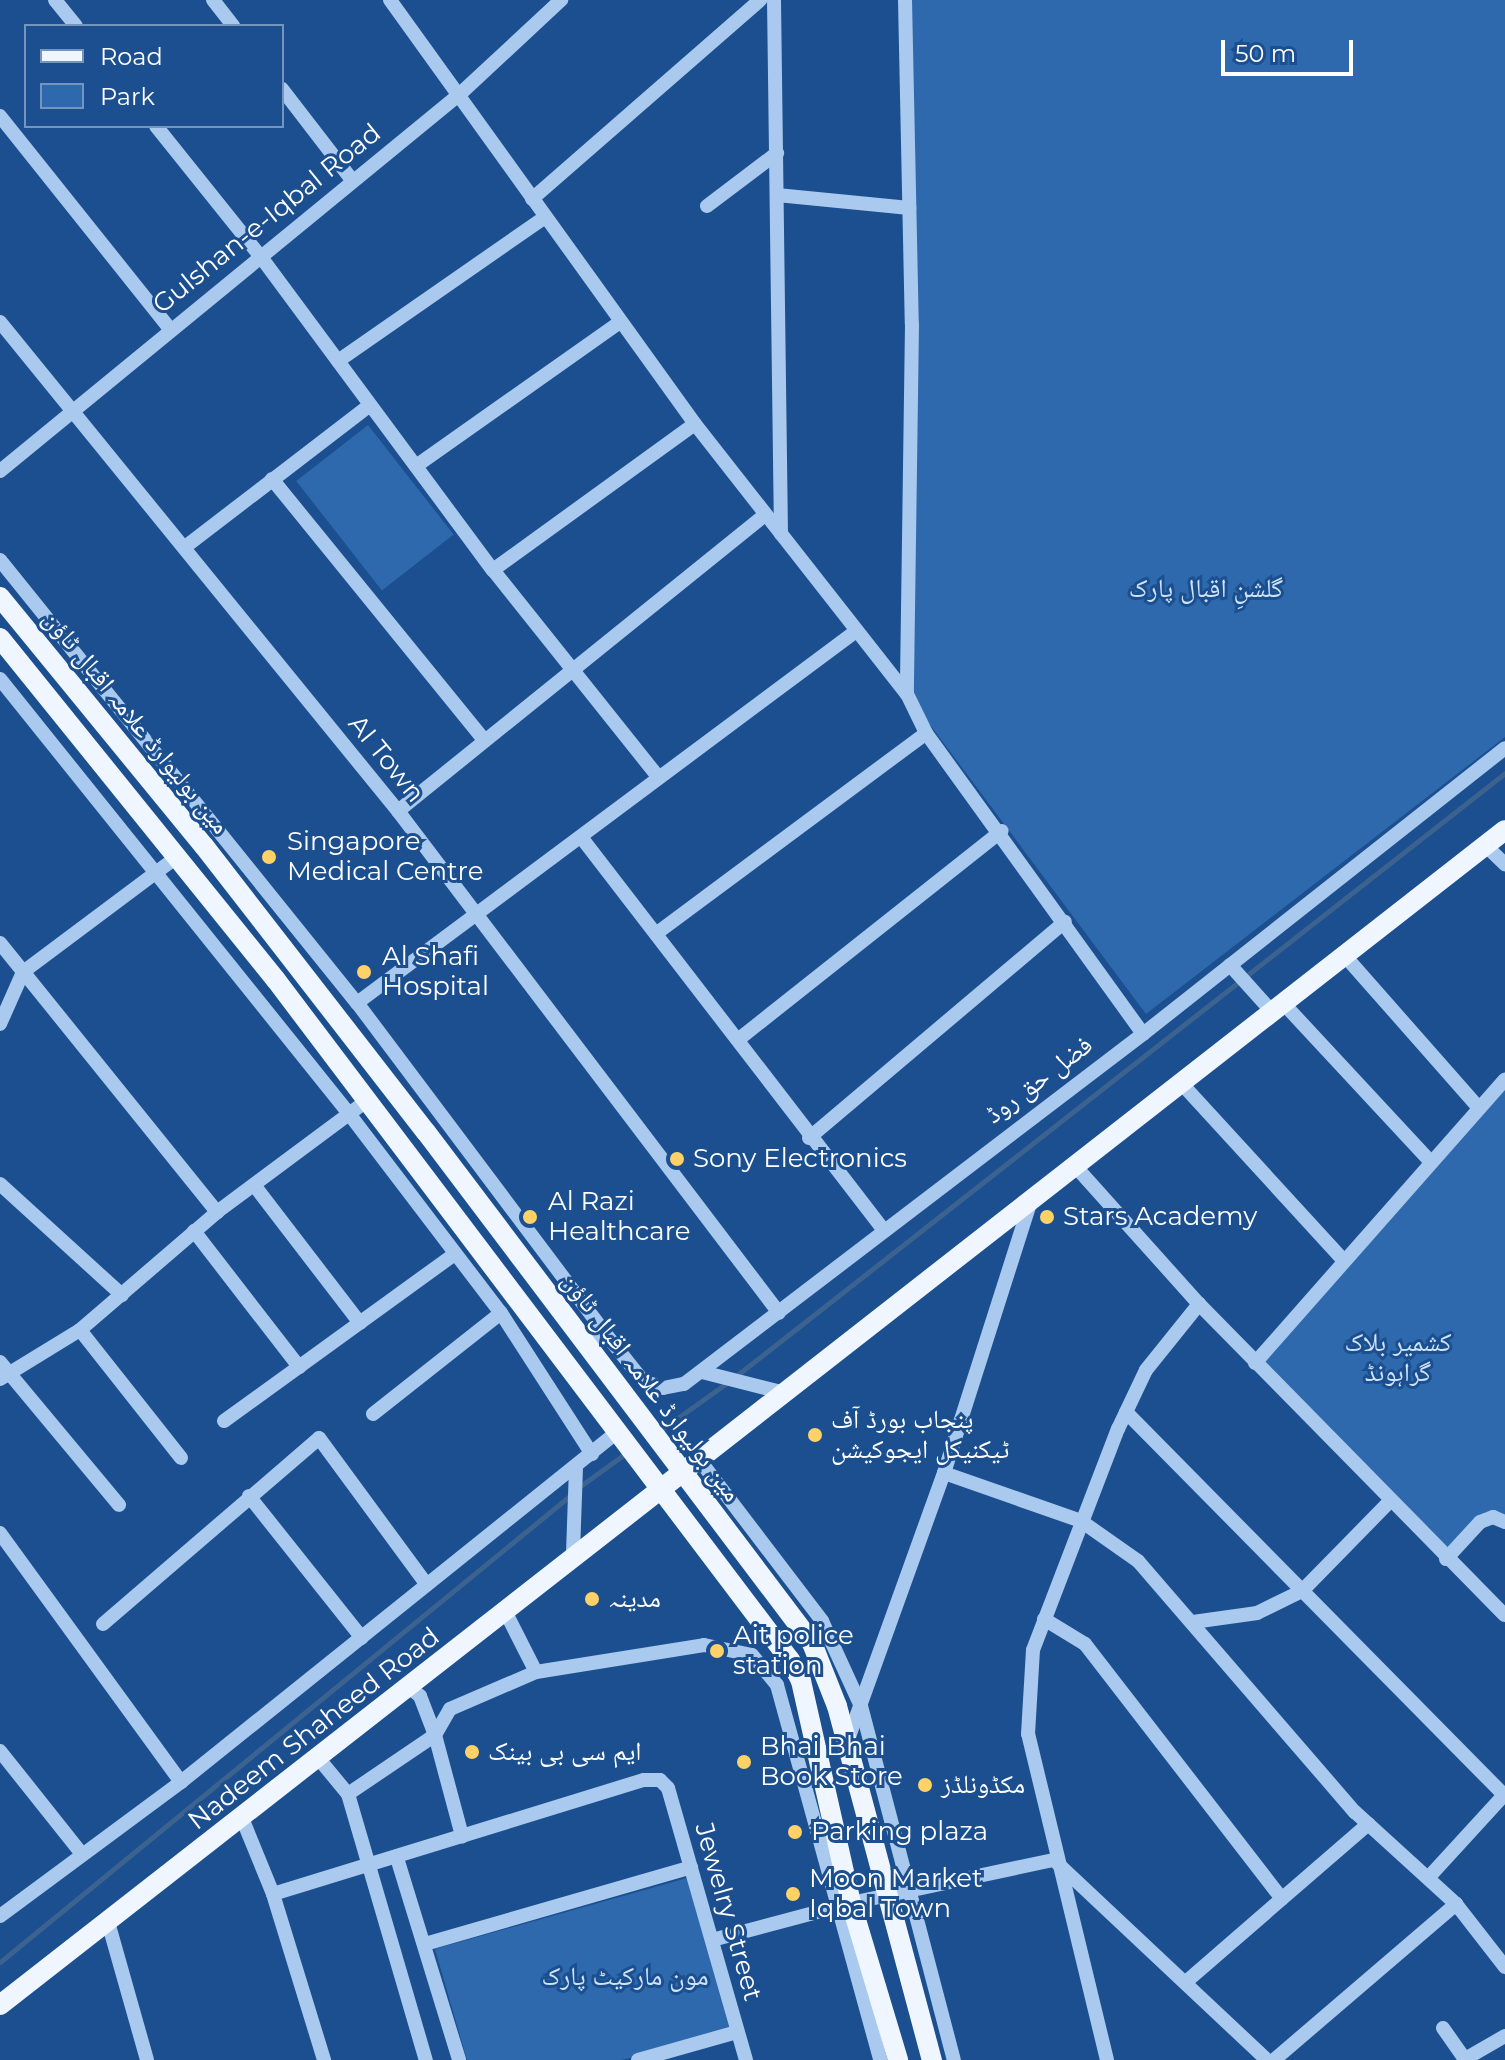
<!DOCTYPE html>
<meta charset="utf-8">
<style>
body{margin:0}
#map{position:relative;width:1505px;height:2060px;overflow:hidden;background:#1b4f8f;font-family:Montserrat,"Noto Naskh Arabic",sans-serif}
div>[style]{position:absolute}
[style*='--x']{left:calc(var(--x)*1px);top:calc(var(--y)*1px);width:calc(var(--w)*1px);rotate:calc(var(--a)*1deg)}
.green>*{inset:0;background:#2e69ad;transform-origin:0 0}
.stream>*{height:5px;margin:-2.5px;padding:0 2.5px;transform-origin:2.5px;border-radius:2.5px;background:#3c6290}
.minor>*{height:14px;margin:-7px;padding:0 7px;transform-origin:7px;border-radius:7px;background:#a9c9ee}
.major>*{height:20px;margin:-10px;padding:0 10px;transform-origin:10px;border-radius:10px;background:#f0f6ff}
.dots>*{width:22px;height:22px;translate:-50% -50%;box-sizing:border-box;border:4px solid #1b4f8f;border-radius:50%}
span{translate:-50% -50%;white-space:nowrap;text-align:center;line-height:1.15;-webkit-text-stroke:6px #1b4f8f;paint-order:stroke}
.street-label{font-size:26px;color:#fff}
.park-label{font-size:26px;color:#cfe3fa}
.poi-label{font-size:26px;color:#fff}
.left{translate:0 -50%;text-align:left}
.legend{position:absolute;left:24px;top:24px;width:260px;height:104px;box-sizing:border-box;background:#1b4f8f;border:2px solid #7695bc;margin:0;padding:10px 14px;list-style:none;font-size:24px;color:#fff}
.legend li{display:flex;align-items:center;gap:16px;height:40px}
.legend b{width:40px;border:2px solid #7695bc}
.scale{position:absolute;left:1221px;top:40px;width:132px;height:36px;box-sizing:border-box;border:4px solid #fff;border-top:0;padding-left:10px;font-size:24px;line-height:28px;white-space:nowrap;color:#fff;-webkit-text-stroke:6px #1b4f8f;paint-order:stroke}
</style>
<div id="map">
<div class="green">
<i style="clip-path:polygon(906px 0,1505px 0,1505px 737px,1146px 1014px,907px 694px)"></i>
<i style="left:368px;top:425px;width:139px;height:91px;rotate:52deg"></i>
<i style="clip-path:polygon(1505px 1079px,1505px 1522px,1494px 1517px,1446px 1559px,1255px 1363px)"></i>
<i style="clip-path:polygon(687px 1878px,730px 2030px,622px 2060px,467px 2060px,435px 1949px)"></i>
</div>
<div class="stream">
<i style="--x:736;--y:1376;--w:977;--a:-38.1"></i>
<i style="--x:658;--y:1432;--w:86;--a:-35.5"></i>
<i style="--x:579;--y:1487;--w:58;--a:-35.9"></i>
<i style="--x:0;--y:1962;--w:739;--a:-39.29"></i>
</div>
<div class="minor">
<i style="--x:55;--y:0;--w:33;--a:51"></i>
<i style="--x:213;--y:0;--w:33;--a:52"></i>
<i style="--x:390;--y:0;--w:522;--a:54.27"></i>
<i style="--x:695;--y:424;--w:343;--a:51.9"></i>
<i style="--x:907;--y:694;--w:43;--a:64"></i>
<i style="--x:926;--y:733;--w:371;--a:54.2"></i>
<i style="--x:774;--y:0;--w:534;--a:89.25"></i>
<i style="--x:905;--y:0;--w:324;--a:88.8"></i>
<i style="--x:912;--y:324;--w:370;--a:90.8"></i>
<i style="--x:282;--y:89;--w:115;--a:52.4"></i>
<i style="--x:0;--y:116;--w:273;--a:51.4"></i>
<i style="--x:156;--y:126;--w:168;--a:51.3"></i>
<i style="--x:261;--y:257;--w:390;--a:53.5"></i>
<i style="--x:493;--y:570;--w:265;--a:51.4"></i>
<i style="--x:777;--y:195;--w:133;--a:5.6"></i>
<i style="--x:532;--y:199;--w:303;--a:-41.1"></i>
<i style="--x:707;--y:206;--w:88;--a:-37.1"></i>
<i style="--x:0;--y:322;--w:630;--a:50.86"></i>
<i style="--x:398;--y:811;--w:630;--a:52.8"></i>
<i style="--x:338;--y:361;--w:252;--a:-34.8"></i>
<i style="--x:416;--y:466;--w:250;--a:-35.2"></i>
<i style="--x:0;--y:471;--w:596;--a:-39.35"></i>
<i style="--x:461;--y:93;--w:137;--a:-42.9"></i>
<i style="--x:272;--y:479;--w:336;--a:50.9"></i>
<i style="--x:185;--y:547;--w:233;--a:-37.5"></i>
<i style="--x:0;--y:560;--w:569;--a:51.14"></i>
<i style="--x:493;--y:570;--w:249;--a:-35.9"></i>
<i style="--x:0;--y:679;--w:559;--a:51.24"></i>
<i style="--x:350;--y:1115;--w:249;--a:52.7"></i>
<i style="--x:501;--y:1313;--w:168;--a:57.2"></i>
<i style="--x:398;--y:811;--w:471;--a:-38.9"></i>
<i style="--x:581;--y:837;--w:496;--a:52.4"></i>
<i style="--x:1485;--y:845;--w:28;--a:44"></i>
<i style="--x:657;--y:933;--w:335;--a:-36.6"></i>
<i style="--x:0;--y:943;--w:346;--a:51.1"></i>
<i style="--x:1345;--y:956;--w:203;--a:48.6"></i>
<i style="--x:1230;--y:965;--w:64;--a:48.1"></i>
<i style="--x:1284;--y:1004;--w:216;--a:47.1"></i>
<i style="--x:0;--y:1024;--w:57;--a:-66.1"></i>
<i style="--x:23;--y:972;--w:192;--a:-36.8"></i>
<i style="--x:739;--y:1039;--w:335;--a:-38.4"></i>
<i style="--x:1182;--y:1084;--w:239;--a:47.5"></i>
<i style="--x:809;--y:1138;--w:335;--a:-40.2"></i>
<i style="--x:1076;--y:1167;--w:184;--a:48.1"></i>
<i style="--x:1199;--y:1304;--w:436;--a:45.5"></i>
<i style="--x:0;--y:1184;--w:165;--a:42.3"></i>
<i style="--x:254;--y:1185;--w:174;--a:52.5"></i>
<i style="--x:194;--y:1231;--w:172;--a:52.3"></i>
<i style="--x:80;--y:1330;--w:163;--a:51.7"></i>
<i style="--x:605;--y:1333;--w:61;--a:51.6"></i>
<i style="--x:643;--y:1381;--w:21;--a:19"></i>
<i style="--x:663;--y:1388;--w:21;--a:-11"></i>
<i style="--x:684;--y:1384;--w:577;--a:-37.33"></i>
<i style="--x:1143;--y:1034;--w:461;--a:-38.3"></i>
<i style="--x:587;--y:1347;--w:23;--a:-38"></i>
<i style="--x:605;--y:1333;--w:413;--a:-126.9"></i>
<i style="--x:357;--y:1003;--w:622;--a:-36.7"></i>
<i style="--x:0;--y:1362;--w:186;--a:50.2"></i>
<i style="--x:1255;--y:1363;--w:378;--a:-48.6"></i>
<i style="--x:702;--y:1372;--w:86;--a:14.2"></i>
<i style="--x:0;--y:1379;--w:94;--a:-31.5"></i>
<i style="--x:80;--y:1330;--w:181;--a:-40.7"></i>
<i style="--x:217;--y:1212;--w:188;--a:-36.6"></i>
<i style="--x:1126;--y:1412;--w:538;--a:45.38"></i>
<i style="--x:373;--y:1414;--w:163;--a:-38.3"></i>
<i style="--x:224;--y:1421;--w:283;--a:-35.9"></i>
<i style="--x:698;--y:1458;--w:205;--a:52.7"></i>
<i style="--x:822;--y:1621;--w:94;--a:65.4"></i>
<i style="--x:861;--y:1706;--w:366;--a:75.3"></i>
<i style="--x:944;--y:1473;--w:145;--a:19.3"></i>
<i style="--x:1081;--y:1521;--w:70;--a:35.1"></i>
<i style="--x:1138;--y:1561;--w:332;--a:49.2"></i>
<i style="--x:1355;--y:1812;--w:137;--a:42.3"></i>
<i style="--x:1456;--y:1904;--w:80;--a:52.1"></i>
<i style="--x:249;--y:1496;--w:181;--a:51.5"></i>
<i style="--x:0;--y:1533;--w:308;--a:54"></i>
<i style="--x:573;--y:1553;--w:87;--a:-88"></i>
<i style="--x:1446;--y:1559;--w:50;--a:-47.4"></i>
<i style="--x:1480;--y:1522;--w:14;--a:-21"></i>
<i style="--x:1493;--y:1517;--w:13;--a:23"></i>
<i style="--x:505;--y:1611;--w:68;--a:63.1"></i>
<i style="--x:1044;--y:1619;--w:48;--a:31.4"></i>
<i style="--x:1085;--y:1644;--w:322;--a:52.3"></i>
<i style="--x:1193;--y:1622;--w:65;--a:-8"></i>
<i style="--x:1257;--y:1613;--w:50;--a:-26.1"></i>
<i style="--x:1302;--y:1591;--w:126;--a:-45.6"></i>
<i style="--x:103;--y:1624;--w:285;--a:-40.7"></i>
<i style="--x:319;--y:1438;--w:182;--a:53.7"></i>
<i style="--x:410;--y:1688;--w:13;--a:39"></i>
<i style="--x:420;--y:1696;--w:42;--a:69"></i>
<i style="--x:435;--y:1735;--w:105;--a:75"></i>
<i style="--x:846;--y:1745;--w:289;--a:-70.2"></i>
<i style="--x:944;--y:1473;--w:282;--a:-72.3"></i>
<i style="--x:0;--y:1751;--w:130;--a:51.5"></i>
<i style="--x:319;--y:1759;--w:45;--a:50.4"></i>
<i style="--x:348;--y:1794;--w:277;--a:73.7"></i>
<i style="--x:348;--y:1794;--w:105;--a:-34.1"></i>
<i style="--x:435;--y:1735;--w:30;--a:-60"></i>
<i style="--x:450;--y:1709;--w:94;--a:-23.3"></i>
<i style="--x:536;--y:1672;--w:170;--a:-9.1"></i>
<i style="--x:704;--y:1645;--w:49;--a:11.8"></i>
<i style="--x:752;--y:1655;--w:39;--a:50"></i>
<i style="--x:777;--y:1685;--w:389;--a:74.6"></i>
<i style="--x:242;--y:1818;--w:82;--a:67.8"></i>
<i style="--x:273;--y:1894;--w:174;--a:72.9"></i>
<i style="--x:397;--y:1858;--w:211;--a:72.9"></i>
<i style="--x:1428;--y:1878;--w:114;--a:-47.5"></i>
<i style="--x:273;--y:1894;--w:388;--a:-17.1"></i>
<i style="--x:644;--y:1780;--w:16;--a:0"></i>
<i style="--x:660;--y:1780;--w:11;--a:45"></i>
<i style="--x:668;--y:1788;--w:283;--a:74"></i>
<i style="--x:0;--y:1916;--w:225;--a:-36.5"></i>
<i style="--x:181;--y:1782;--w:558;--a:-38.74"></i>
<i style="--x:108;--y:1922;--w:143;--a:74.2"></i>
<i style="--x:712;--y:1940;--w:144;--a:-14.9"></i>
<i style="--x:851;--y:1903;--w:208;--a:-12"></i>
<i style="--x:1054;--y:1860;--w:292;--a:43.2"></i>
<i style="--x:425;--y:1944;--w:277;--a:-16.1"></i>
<i style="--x:1187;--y:1981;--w:240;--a:-40.9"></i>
<i style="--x:1443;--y:2028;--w:38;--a:55"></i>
<i style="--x:1465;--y:2059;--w:46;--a:-29.9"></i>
<i style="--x:638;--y:2060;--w:103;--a:-15.8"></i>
<i style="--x:1107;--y:2060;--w:335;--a:-103.6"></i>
<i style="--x:1028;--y:1734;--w:84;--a:-86.6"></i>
<i style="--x:1033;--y:1650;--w:237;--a:-69"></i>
<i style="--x:1118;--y:1429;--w:65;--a:-64.6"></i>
<i style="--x:1146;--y:1370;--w:85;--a:-51.2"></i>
<i style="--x:1274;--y:2060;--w:240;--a:-40.6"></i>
</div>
<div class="major">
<i style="--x:0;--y:597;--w:322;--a:50.7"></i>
<i style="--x:204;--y:846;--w:362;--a:52.2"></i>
<i style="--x:426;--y:1132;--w:640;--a:52.93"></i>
<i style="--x:812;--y:1643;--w:68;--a:68.4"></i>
<i style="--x:837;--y:1706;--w:367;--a:75"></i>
<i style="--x:0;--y:638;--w:439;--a:51.1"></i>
<i style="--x:276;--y:980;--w:852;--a:52.92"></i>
<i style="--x:790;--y:1660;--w:24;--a:62"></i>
<i style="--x:801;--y:1681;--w:228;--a:77.3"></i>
<i style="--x:851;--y:1903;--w:164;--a:73.3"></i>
<i style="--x:0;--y:2005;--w:1909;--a:-37.98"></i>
</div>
<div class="dots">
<i style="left:269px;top:857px;background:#ffd166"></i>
<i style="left:364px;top:972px;background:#ffd166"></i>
<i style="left:677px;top:1159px;background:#ffd166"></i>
<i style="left:530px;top:1217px;background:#ffd166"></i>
<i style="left:1047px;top:1217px;background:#ffd166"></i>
<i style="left:815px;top:1435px;background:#ffd166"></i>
<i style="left:592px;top:1599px;background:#ffd166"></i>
<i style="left:717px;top:1651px;background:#ffd166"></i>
<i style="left:472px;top:1752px;background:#ffd166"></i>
<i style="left:744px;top:1762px;background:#ffd166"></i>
<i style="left:925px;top:1785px;background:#ffd166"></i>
<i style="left:795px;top:1832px;background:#ffd166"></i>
<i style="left:793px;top:1894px;background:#ffd166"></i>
</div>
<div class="street-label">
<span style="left:267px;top:219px;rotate:-39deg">Gulshan-e-Iqbal Road</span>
<span style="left:136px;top:722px;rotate:51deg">مین بولیوارڈ علامہ اقبال ٹاؤن</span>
<span style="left:386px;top:759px;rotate:51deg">AI Town</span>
<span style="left:1039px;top:1080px;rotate:-37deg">فضل حق روڈ</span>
<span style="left:651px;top:1387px;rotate:53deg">مین بولیوارڈ علامہ اقبال ٹاؤن</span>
<span style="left:314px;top:1729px;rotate:-38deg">Nadeem Shaheed Road</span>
<span style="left:728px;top:1912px;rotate:74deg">Jewelry Street</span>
</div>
<div class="park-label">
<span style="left:1206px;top:589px">گلشنِ اقبال پارک</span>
<span style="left:1398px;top:1358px">کشمیر بلاک<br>ﮔﺮﺍﮨﻮﻧﮉ</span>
<span style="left:625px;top:1977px">مون مارکیٹ پارک</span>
</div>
<div class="poi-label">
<span class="left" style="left:287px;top:857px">Singapore<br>Medical Centre</span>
<span class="left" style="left:382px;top:972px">Al Shafi<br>Hospital</span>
<span class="left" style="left:693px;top:1159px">Sony Electronics</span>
<span class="left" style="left:548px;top:1217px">Al Razi<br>Healthcare</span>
<span class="left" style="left:1063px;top:1217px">Stars Academy</span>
<span class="left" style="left:831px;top:1435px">پنجاب بورڈ آف<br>ٹیکنیکل ایجوکیشن</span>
<span class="left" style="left:608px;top:1599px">مدینہ</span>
<span class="left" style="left:733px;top:1651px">Ait police<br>station</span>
<span class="left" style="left:760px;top:1762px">Bhai Bhai<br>Book Store</span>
<span class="left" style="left:488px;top:1752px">ایم سی بی بینک</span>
<span class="left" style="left:941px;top:1785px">مکڈونلڈز</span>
<span class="left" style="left:811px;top:1832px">Parking plaza</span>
<span class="left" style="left:809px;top:1894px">Moon Market<br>Iqbal Town</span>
</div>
<ul class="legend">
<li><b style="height:10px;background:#f0f6ff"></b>Road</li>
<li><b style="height:22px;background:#2e69ad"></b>Park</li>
</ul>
<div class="scale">50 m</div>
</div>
